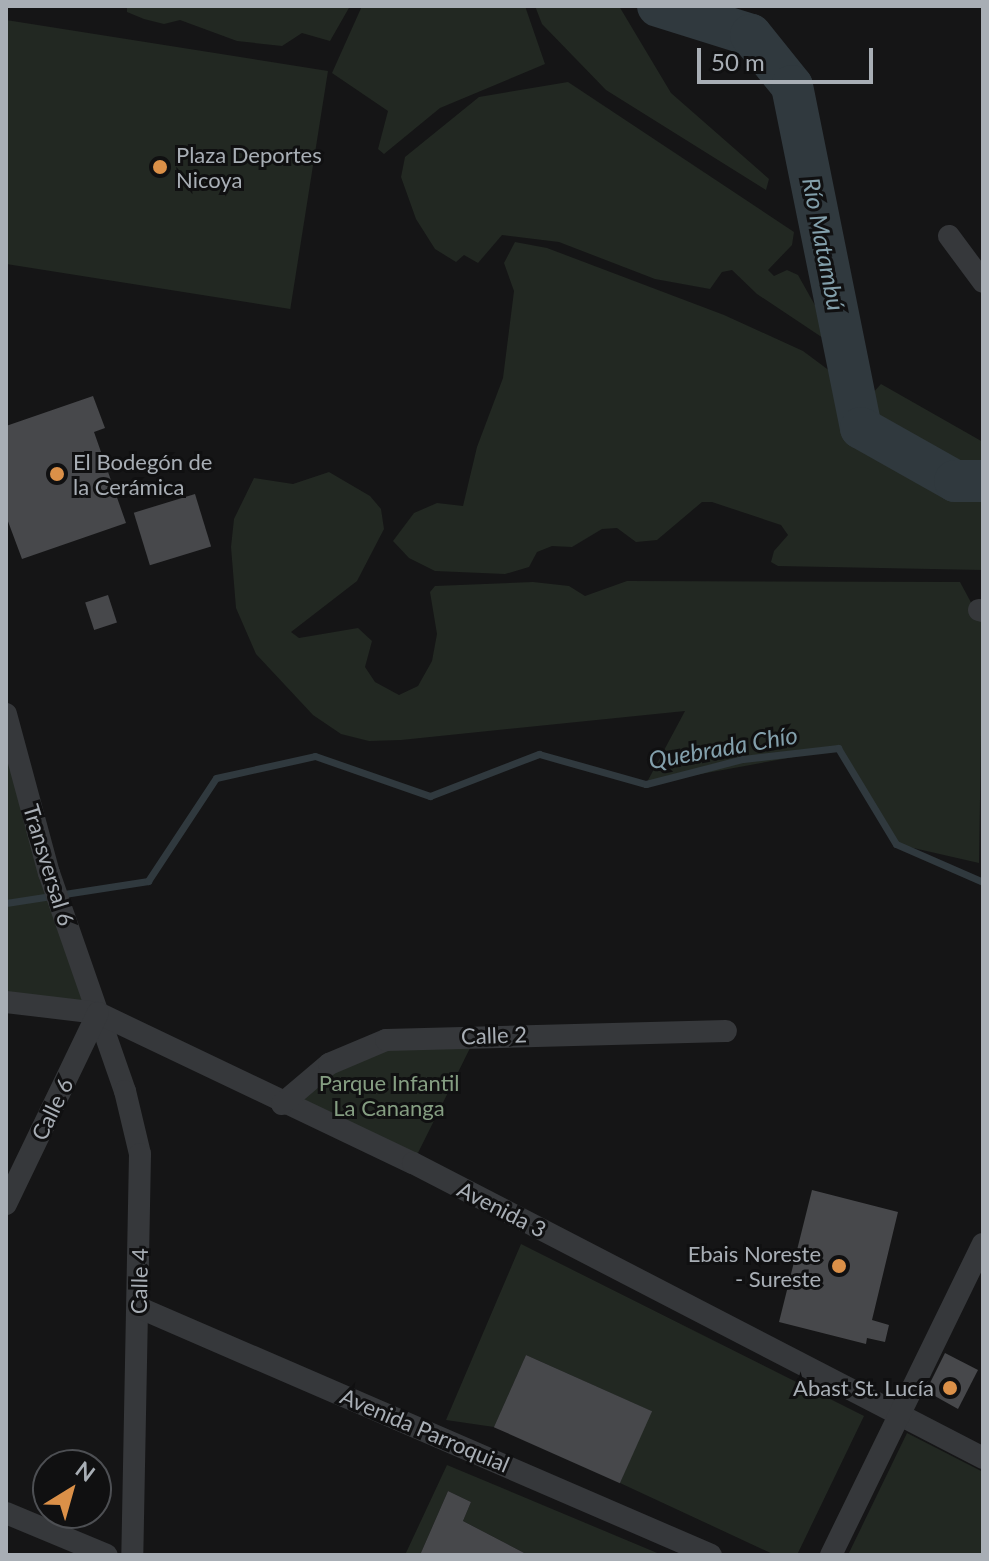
<!DOCTYPE html>
<meta charset="utf-8">
<style>
body{margin:0}
#map{position:relative;width:989px;height:1561px;overflow:hidden;background:#151516;font-family:Lato,sans-serif}
div>[style]{position:absolute}
[style*='--x']{left:calc(var(--x)*1px);top:calc(var(--y)*1px);width:calc(var(--w)*1px);rotate:calc(var(--a)*1deg)}
.green>*{inset:0;background:#222822;transform-origin:0 0}
.stream>*{height:7px;margin:-3.5px;padding:0 3.5px;transform-origin:3.5px;border-radius:3.5px;background:#30393e}
.river>*{height:42px;margin:-21px;padding:0 21px;transform-origin:21px;border-radius:21px;background:#30393e}
.building>*{inset:0;background:#47484b;transform-origin:0 0}
.street>*{height:22px;margin:-11px;padding:0 11px;transform-origin:11px;border-radius:11px;background:#36383b}
.dots>*{width:22px;height:22px;translate:-50% -50%;box-sizing:border-box;border:4px solid #101011;border-radius:50%}
span{translate:-50% -50%;white-space:nowrap;text-align:center;line-height:1.15;-webkit-text-stroke:6px #101011;paint-order:stroke}
.poi-label{font-size:22px;color:#a8aeb5}
.left{translate:0 -50%;text-align:left}
.right{translate:-100% -50%;text-align:right}
.street-label{font-size:22px;color:#a8aeb5}
.park-label{font-size:22px;color:#859e82}
.water-label{font-size:24px;color:#83a0ac;font-style:italic}
.frame{position:absolute;inset:0;border:8px solid #a8aeb5;pointer-events:none}
.north{position:absolute;left:32px;top:1449px;width:80px;height:80px;box-sizing:border-box;background:#101011;border:2px solid #4d4f53;border-radius:50%;rotate:37deg;font-size:22px;font-weight:700;line-height:32px;text-align:center;color:#a8aeb5}
.north::after{content:'';display:block;margin:auto;width:28px;height:36px;background:#db9048;clip-path:polygon(50% 0,100% 100%,50% 72%,0 100%)}
.scale{position:absolute;left:697px;top:48px;width:176px;height:36px;box-sizing:border-box;border:4px solid #a8aeb5;border-top:0;padding-left:10px;font-size:24px;line-height:28px;white-space:nowrap;color:#a8aeb5;-webkit-text-stroke:6px #101011;paint-order:stroke}
</style>
<div id="map">
<div class="green">
<i style="clip-path:polygon(127px 6px,350px 6px,330px 41px,302px 33px,282px 46px,237px 41px,180px 20px,164px 24px,144px 19px,127px 12px)"></i>
<i style="clip-path:polygon(362px 6px,525px 6px,545px 64px,440px 108px,384px 154px,378px 149px,388px 111px,332px 73px)"></i>
<i style="clip-path:polygon(535px 6px,619px 6px,671px 93px,769px 179px,766px 190px,606px 90px,542px 24px)"></i>
<i style="left:6px;top:20px;width:326px;height:241px;rotate:9deg"></i>
<i style="clip-path:polygon(568px 82px,794px 232px,792px 245px,768px 270px,774px 276px,787px 270px,798px 275px,821px 316px,827px 333px,823px 338px,757px 294px,732px 270px,722px 272px,710px 289px,655px 279px,559px 242px,502px 235px,478px 263px,464px 255px,456px 262px,435px 249px,416px 219px,401px 177px,405px 157px,479px 97px)"></i>
<i style="clip-path:polygon(515px 242px,547px 248px,724px 315px,803px 351px,846px 383px,871px 395px,881px 384px,983px 442px,983px 570px,778px 566px,771px 562px,774px 551px,788px 535px,781px 525px,712px 502px,702px 502px,657px 540px,636px 542px,617px 528px,602px 529px,572px 547px,552px 546px,537px 552px,529px 567px,505px 574px,435px 571px,409px 558px,393px 541px,414px 513px,437px 503px,463px 506px,477px 447px,503px 378px,514px 291px,504px 263px)"></i>
<i style="clip-path:polygon(329px 472px,370px 496px,381px 509px,384px 529px,357px 581px,291px 632px,299px 638px,358px 628px,372px 641px,365px 667px,375px 682px,399px 695px,418px 686px,432px 661px,437px 634px,430px 592px,435px 586px,533px 582px,569px 586px,585px 596px,627px 581px,960px 582px,974px 608px,983px 606px,979px 863px,896px 844px,838px 749px,646px 784px,685px 711px,401px 740px,369px 741px,341px 734px,313px 715px,256px 654px,236px 608px,231px 547px,234px 519px,254px 478px,293px 484px)"></i>
<i style="clip-path:polygon(6px 710px,98px 1013px,6px 1002px)"></i>
<i style="clip-path:polygon(476px 1036px,413px 1163px,282px 1104px,386px 1040px)"></i>
<i style="clip-path:polygon(521px 1244px,864px 1416px,797px 1555px,775px 1555px,620px 1483px,651px 1411px,526px 1355px,494px 1427px,446px 1420px)"></i>
<i style="clip-path:polygon(907px 1433px,983px 1472px,983px 1555px,848px 1555px)"></i>
<i style="clip-path:polygon(447px 1465px,662px 1555px,528px 1555px,463px 1521px,471px 1502px,448px 1491px,420px 1555px,405px 1555px)"></i>
</div>
<div class="stream">
<i style="--x:6;--y:903;--w:144;--a:-8.8"></i>
<i style="--x:148;--y:881;--w:123;--a:-56.6"></i>
<i style="--x:216;--y:778;--w:101;--a:-12.5"></i>
<i style="--x:315;--y:756;--w:122;--a:19.2"></i>
<i style="--x:430;--y:796;--w:117;--a:-21.1"></i>
<i style="--x:539;--y:754;--w:111;--a:15.7"></i>
<i style="--x:646;--y:784;--w:100;--a:-14.5"></i>
<i style="--x:743;--y:759;--w:96;--a:-6.6"></i>
<i style="--x:838;--y:748;--w:112;--a:58.9"></i>
<i style="--x:896;--y:844;--w:95;--a:23.6"></i>
</div>
<div class="river">
<i style="--x:658;--y:6;--w:97;--a:17.3"></i>
<i style="--x:751;--y:35;--w:65;--a:51.2"></i>
<i style="--x:792;--y:86;--w:349;--a:78.6"></i>
<i style="--x:861;--y:428;--w:108;--a:29.4"></i>
<i style="--x:955;--y:481;--w:28;--a:0"></i>
</div>
<div class="building">
<i style="clip-path:polygon(93px 396px,105px 428px,94px 432px,126px 523px,22px 559px,6px 516px,6px 426px)"></i>
<i style="left:195px;top:494px;width:55px;height:64px;rotate:73deg"></i>
<i style="left:108px;top:595px;width:29px;height:24px;rotate:72deg"></i>
<i style="clip-path:polygon(812px 1190px,898px 1212px,872px 1320px,889px 1325px,885px 1342px,867px 1338px,866px 1344px,779px 1322px)"></i>
<i style="clip-path:polygon(945px 1353px,978px 1370px,958px 1409px,933px 1395px,930px 1383px)"></i>
<i style="left:526px;top:1355px;width:138px;height:79px;rotate:24deg"></i>
<i style="clip-path:polygon(448px 1491px,471px 1502px,463px 1521px,528px 1555px,420px 1555px)"></i>
</div>
<div class="street">
<i style="--x:949;--y:236;--w:57;--a:53.5"></i>
<i style="--x:979;--y:610;--w:4;--a:14"></i>
<i style="--x:6;--y:714;--w:165;--a:74.9"></i>
<i style="--x:49;--y:873;--w:231;--a:70.8"></i>
<i style="--x:125;--y:1091;--w:65;--a:76.6"></i>
<i style="--x:140;--y:1154;--w:401;--a:91.1"></i>
<i style="--x:6;--y:1002;--w:93;--a:6.8"></i>
<i style="--x:98;--y:1013;--w:349;--a:25.5"></i>
<i style="--x:413;--y:1163;--w:642;--a:27.36"></i>
<i style="--x:282;--y:1104;--w:62;--a:-40.4"></i>
<i style="--x:329;--y:1064;--w:62;--a:-22.8"></i>
<i style="--x:386;--y:1040;--w:340;--a:-1.5"></i>
<i style="--x:6;--y:1204;--w:212;--a:-64.3"></i>
<i style="--x:140;--y:1308;--w:622;--a:23.39"></i>
<i style="--x:6;--y:1513;--w:109;--a:22.6"></i>
<i style="--x:831;--y:1555;--w:346;--a:-64"></i>
</div>
<div class="dots">
<i style="left:160px;top:167px;background:#db9048"></i>
<i style="left:57px;top:474px;background:#db9048"></i>
<i style="left:839px;top:1266px;background:#db9048"></i>
<i style="left:950px;top:1388px;background:#db9048"></i>
</div>
<div class="poi-label">
<span class="left" style="left:176px;top:167px">Plaza Deportes<br>Nicoya</span>
<span class="left" style="left:73px;top:474px">El Bodegón de<br>la Cerámica</span>
<span class="right" style="left:821px;top:1266px">Ebais Noreste<br>- Sureste</span>
<span class="right" style="left:934px;top:1388px">Abast St. Lucía</span>
</div>
<div class="street-label">
<span style="left:49px;top:865px;rotate:73deg">Transversal 6</span>
<span style="left:494px;top:1035px;rotate:-2deg">Calle 2</span>
<span style="left:52px;top:1109px;rotate:-64deg">Calle 6</span>
<span style="left:502px;top:1209px;rotate:27deg">Avenida 3</span>
<span style="left:139px;top:1281px;rotate:-89deg">Calle 4</span>
<span style="left:425px;top:1430px;rotate:23deg">Avenida Parroquial</span>
</div>
<div class="park-label">
<span style="left:389px;top:1095px">Parque Infantil<br>La Cananga</span>
</div>
<div class="water-label">
<span style="left:824px;top:244px;rotate:79deg">Río Matambú</span>
<span style="left:723px;top:747px;rotate:-10deg">Quebrada Chío</span>
</div>
<div class="frame"></div>
<div class="north">N</div>
<div class="scale">50 m</div>
</div>
